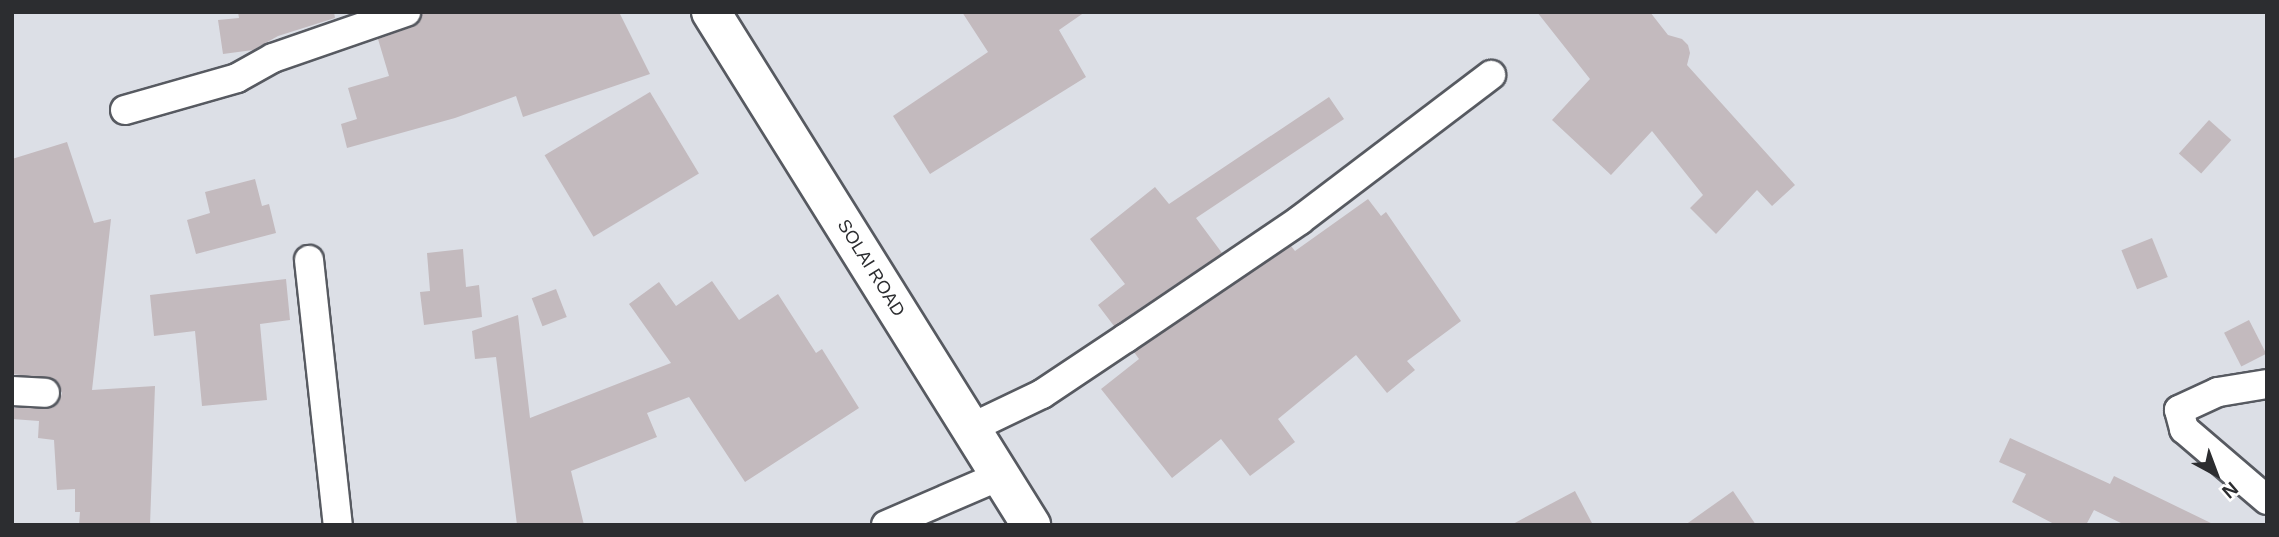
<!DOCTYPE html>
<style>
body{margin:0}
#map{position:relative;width:2279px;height:537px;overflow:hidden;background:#dcdfe6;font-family:Arial,sans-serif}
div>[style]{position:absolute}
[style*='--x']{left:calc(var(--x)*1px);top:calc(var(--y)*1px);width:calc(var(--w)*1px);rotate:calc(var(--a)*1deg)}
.building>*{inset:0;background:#c3babe;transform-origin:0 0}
.roads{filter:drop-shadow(2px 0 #575a61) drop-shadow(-2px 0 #575a61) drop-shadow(0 2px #575a61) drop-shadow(0 -2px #575a61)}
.minor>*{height:28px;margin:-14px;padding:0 14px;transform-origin:14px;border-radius:14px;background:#fff}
.trunk>*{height:38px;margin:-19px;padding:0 19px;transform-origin:19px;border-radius:19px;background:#fff}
span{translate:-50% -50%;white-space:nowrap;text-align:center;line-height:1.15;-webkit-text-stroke:5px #fff;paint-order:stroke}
.street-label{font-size:18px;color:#2c2d30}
.frame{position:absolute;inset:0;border:14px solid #2c2d30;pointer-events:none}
.north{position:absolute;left:2181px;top:439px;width:70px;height:70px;-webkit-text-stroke:5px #fff;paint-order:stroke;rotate:139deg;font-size:19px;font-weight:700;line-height:28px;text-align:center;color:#2c2d30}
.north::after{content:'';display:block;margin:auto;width:24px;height:32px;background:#2c2d30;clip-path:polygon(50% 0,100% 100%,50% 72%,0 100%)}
</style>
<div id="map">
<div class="building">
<i style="clip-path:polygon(238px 12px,334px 12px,335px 18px,278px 36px,253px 50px,223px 54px,218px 20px,239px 18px)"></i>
<i style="clip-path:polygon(422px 12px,619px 12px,650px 74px,523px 117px,516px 96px,455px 118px,347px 148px,341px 124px,357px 119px,348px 88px,389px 76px,378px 39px,412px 27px,419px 22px)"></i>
<i style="clip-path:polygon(962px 12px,1085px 12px,1059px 30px,1086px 77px,930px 174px,893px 116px,988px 52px)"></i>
<i style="clip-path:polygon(1537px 12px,1650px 12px,1668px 35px,1682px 39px,1688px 45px,1690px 53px,1687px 65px,1795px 185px,1772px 206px,1757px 190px,1716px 234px,1690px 208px,1703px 195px,1652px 131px,1611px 175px,1552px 120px,1590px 79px)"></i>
<i style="left:650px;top:92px;width:95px;height:123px;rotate:59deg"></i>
<i style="clip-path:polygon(1329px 97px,1344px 119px,1196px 218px,1222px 253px,1114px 326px,1098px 305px,1125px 284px,1090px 239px,1155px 187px,1169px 204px)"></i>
<i style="left:2209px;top:120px;width:30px;height:45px;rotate:42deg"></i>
<i style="clip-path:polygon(67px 142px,94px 223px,111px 219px,92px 390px,155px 386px,150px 525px,79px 525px,80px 512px,75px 512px,75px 489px,57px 490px,54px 440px,38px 438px,39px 421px,12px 419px,12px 408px,52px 408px,59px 402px,62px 393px,54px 379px,12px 374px,12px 159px)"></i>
<i style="clip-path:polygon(255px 179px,262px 206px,269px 204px,276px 233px,196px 254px,187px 220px,210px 213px,205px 192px)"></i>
<i style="clip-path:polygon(1368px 199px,1381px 216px,1386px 212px,1461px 321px,1407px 361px,1415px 370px,1387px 393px,1356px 355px,1278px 419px,1295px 442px,1250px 476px,1221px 439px,1172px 478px,1101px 389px,1139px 359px,1134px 352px,1291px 246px,1295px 251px)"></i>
<i style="left:2152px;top:238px;width:42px;height:33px;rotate:68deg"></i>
<i style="clip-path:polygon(463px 249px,466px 287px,479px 285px,482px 317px,424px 325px,420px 292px,430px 291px,427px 253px)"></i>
<i style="clip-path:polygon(286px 279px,290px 320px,260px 324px,267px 400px,202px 406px,195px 331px,154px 336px,150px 295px)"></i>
<i style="clip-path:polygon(712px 281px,739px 320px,778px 294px,816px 353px,822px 349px,859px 408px,745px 482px,689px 397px,647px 413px,657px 437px,571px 471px,584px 525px,517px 525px,496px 357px,475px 359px,472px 331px,518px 315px,530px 418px,671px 363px,629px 304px,659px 282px,676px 306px)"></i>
<i style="left:556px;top:289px;width:30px;height:26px;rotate:69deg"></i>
<i style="left:2249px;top:320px;width:38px;height:28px;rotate:63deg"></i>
<i style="clip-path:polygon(2010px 438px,2110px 484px,2114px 476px,2215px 525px,2125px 525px,2094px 510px,2086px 525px,2056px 525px,2012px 502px,2026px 474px,1999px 462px)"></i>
<i style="clip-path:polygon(1575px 491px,1593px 525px,1511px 525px)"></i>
<i style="clip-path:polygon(1733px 491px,1756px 525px,1685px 525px)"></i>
</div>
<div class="roads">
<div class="minor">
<i style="--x:125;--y:110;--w:116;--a:-15.9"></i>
<i style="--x:237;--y:78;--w:41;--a:-29.1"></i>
<i style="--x:273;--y:58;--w:141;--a:-19.1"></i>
<i style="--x:309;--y:260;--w:267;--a:83.8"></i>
<i style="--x:2267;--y:384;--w:50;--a:170.7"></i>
<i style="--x:2218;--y:392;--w:43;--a:155.2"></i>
<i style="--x:2179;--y:410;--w:20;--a:75"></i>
<i style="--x:2184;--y:429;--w:109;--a:40.5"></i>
<i style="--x:12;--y:391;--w:33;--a:3"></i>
<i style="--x:971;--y:428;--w:79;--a:-25.6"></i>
<i style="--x:1042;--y:394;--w:101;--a:-33.7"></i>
<i style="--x:1126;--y:338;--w:210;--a:-34.1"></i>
<i style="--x:1300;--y:220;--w:240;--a:-37.2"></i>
<i style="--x:886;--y:525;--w:124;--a:-23.3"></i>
</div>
<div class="trunk">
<i style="--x:711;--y:12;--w:605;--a:58.04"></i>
</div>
</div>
<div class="street-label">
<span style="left:871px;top:268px;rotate:58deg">SOLAI ROAD</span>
</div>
<div class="frame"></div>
<div class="north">N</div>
</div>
